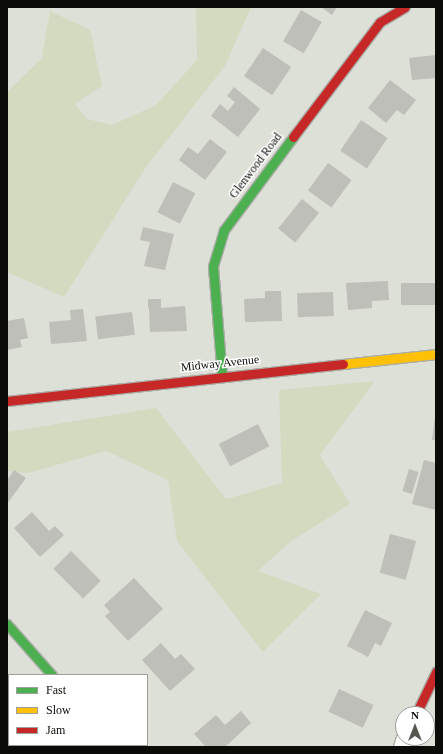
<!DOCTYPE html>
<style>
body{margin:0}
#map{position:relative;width:443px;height:754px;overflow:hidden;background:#dde0d7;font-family:Georgia,serif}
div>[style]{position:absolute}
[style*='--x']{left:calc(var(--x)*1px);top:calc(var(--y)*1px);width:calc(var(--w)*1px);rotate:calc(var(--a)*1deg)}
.green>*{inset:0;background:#d2dbc0}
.building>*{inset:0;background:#bdbfb8;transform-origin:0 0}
.roads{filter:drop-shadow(1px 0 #aaada6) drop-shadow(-1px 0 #aaada6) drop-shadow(0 1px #aaada6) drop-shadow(0 -1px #aaada6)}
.street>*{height:17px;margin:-8.5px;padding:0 8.5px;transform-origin:8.5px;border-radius:8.5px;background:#fafaf9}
.fast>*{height:9px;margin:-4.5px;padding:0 4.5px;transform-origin:4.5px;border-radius:4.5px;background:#4caf50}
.slow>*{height:9px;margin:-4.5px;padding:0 4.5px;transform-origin:4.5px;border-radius:4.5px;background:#ffc107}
.jam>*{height:9px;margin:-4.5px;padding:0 4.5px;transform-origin:4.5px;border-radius:4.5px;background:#c62828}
span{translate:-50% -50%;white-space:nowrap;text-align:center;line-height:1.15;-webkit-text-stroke:3px #fff;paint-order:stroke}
.street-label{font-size:12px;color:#0b0c07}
.frame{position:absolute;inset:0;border:8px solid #0b0c07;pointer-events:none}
.legend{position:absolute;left:8px;top:674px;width:140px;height:72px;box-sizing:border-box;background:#fff;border:1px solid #9d9e9c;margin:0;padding:5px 7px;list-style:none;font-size:12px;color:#0b0c07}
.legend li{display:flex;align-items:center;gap:8px;height:20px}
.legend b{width:20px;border:1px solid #9d9e9c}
.north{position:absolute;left:395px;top:706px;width:40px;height:40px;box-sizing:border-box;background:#fff;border:1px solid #9d9e9c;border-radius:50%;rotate:0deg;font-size:11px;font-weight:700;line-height:16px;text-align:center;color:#0b0c07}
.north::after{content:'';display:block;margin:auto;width:14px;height:18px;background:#545650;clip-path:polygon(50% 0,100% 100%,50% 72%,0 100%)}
</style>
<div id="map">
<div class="green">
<i style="clip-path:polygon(196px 7px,251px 7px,225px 66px,146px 167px,64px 297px,7px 272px,7px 92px,42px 58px,50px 11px,90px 30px,102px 86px,75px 104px,87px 119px,112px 125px,156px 105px,197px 60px)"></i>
<i style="clip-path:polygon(375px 381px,320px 455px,350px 504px,290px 542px,258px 571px,321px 594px,263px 652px,177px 541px,168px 480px,106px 451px,28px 473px,7px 471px,7px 432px,156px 408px,226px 499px,282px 483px,279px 390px)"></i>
</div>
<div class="building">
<i style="clip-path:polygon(321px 7px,337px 7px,332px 15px)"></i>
<i style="left:301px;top:10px;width:24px;height:36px;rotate:30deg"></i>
<i style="left:263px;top:48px;width:34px;height:34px;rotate:34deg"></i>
<i style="clip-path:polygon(436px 55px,436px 78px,412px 80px,409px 58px)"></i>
<i style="clip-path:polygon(390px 80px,416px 100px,404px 115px,397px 110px,386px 123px,368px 108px)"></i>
<i style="clip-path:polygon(234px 87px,260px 109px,238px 137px,211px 116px,220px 104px,228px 111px,235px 102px,227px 96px)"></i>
<i style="left:361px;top:120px;width:32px;height:37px;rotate:34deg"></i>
<i style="clip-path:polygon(210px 139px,227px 152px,205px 180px,179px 160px,188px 147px,198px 154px)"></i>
<i style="left:328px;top:163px;width:29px;height:34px;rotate:36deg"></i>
<i style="left:173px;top:182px;width:25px;height:34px;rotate:27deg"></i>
<i style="left:302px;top:199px;width:22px;height:38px;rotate:39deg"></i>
<i style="clip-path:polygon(143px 227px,174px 234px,165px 270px,144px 266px,150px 242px,140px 240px)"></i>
<i style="clip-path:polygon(388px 281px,389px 300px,372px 301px,372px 308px,348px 310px,346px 283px)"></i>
<i style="left:401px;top:283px;width:35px;height:22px"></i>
<i style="clip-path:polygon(265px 291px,281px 291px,282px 321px,245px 322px,244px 299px,265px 298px)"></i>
<i style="left:333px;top:292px;width:24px;height:36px;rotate:88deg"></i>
<i style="clip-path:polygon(148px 299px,161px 299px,161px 308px,185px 306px,187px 331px,150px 332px,149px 308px,155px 307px,148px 308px)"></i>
<i style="clip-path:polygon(83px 309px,87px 341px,51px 344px,49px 322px,71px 320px,70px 310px)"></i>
<i style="left:132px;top:312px;width:23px;height:37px;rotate:83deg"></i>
<i style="clip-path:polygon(24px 318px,28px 338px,20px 340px,22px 347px,7px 350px,7px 321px)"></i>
<i style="clip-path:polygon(435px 416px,436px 417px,436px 440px,432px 440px)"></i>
<i style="left:258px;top:424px;width:25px;height:44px;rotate:63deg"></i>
<i style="clip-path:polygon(424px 460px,436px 463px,436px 510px,412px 504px)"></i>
<i style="left:409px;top:469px;width:10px;height:23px;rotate:17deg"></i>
<i style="clip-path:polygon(14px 470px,26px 478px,7px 504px,7px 480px)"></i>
<i style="clip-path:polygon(32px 512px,49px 531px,55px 526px,64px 535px,40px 557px,14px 528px)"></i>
<i style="left:390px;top:534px;width:27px;height:40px;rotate:15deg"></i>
<i style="left:71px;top:551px;width:42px;height:25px;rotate:45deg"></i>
<i style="clip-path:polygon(134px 578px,163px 609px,128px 641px,105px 616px,110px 612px,104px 605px)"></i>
<i style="clip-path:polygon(365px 610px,392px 623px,381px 646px,375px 643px,368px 657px,347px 646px)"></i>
<i style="clip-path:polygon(161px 643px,175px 659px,181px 654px,195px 669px,170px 691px,142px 660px)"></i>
<i style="left:339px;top:689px;width:38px;height:25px;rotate:25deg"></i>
<i style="clip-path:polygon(241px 711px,251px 723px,225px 747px,206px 747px,194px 734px,216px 715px,225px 725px)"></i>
</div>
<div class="roads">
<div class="street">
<i style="--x:112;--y:745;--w:3;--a:45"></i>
<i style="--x:402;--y:747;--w:9;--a:-72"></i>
</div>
<div class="fast">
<i style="--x:222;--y:376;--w:110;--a:-94.7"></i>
<i style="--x:213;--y:266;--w:38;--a:-73"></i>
<i style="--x:224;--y:230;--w:116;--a:-53.4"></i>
<i style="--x:7;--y:624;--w:68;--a:48.6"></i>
</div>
<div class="slow">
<i style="--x:343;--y:364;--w:94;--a:-6.1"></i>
</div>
<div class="jam">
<i style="--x:293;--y:137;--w:144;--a:-52.9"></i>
<i style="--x:380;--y:22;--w:29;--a:-31"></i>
<i style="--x:7;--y:401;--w:338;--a:-6.3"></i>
<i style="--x:416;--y:714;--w:47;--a:-64.5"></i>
</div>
</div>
<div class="street-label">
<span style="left:256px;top:166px;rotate:-53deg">Glenwood Road</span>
<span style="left:220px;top:364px;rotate:-6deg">Midway Avenue</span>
</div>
<div class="frame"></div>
<ul class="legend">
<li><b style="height:5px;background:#4caf50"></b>Fast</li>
<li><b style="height:5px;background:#ffc107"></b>Slow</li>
<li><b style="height:5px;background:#c62828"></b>Jam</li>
</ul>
<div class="north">N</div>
</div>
